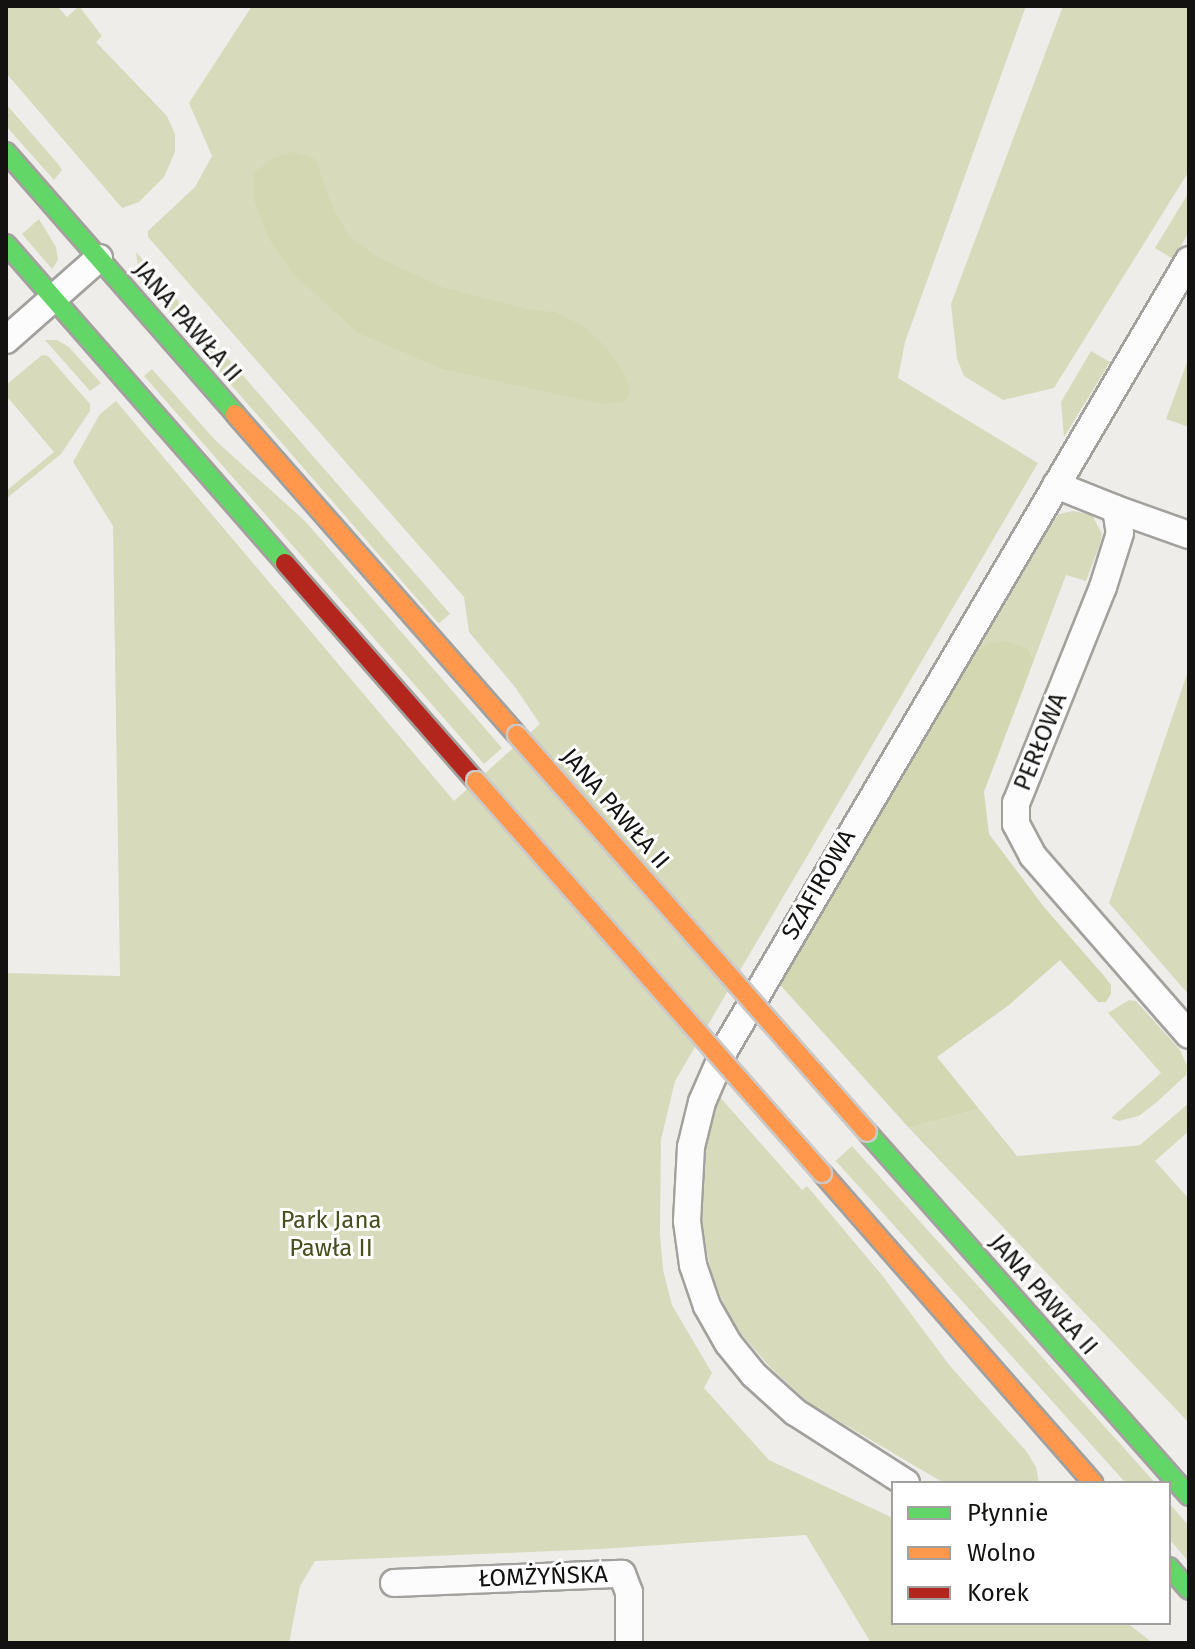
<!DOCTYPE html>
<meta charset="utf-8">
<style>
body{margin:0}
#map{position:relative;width:1195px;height:1649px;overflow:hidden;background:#efedea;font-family:"Fira Sans",sans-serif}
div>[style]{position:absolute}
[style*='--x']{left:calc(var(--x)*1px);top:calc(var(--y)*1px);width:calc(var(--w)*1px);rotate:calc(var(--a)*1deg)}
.green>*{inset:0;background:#d7dbbb;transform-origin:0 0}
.forest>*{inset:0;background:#d3d8b2}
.roads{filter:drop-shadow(2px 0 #a3a19e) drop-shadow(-2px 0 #a3a19e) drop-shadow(0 2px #a3a19e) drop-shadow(0 -2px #a3a19e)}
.street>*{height:26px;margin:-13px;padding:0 13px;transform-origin:13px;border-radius:13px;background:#fdfcfc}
.fast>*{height:18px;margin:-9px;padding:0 9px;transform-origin:9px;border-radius:9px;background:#63d668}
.slow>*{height:18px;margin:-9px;padding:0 9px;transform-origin:9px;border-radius:9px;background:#ff974d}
.jam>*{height:18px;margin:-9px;padding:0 9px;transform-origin:9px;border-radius:9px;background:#b3261e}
.bridges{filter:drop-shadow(2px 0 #cac9c8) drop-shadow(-2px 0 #cac9c8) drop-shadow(0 2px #cac9c8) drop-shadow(0 -2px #cac9c8)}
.slow-bridge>*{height:18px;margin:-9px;padding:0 9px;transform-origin:9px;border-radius:9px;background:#ff974d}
span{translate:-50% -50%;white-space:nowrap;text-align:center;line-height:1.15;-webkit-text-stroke:6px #fff;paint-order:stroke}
.street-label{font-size:24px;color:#131210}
.park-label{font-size:24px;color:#484e1d}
.frame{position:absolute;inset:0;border:8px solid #131210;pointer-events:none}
.legend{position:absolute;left:891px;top:1481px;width:280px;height:144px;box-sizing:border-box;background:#fff;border:2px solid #a1a09f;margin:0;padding:10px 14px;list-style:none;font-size:24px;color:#131210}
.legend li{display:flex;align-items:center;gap:16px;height:40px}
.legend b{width:40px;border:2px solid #a1a09f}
</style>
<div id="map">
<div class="green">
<i style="clip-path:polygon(6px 6px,57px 6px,67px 17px,79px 6px,102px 36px,96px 42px,167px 116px,175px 134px,175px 152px,164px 177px,139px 202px,122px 208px,6px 73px)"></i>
<i style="clip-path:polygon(252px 6px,1026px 6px,905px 342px,898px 378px,1038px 463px,675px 1081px,661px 1140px,660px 1234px,663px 1270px,672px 1305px,712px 1373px,704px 1388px,769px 1460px,893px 1518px,893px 1623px,1127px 1623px,1153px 1643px,871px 1643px,806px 1535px,601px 1549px,315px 1561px,300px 1586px,289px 1643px,6px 1643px,6px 973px,120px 976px,113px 526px,73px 462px,100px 414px,116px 401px,454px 801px,540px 724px,515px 687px,469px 632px,464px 597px,148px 237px,148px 231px,195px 187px,212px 156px,189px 103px)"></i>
<i style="clip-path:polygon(1063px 6px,1189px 6px,1189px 171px,1054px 388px,1003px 400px,964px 376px,957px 359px,951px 304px)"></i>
<i style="clip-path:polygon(6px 104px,59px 165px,62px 170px,54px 180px,6px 126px)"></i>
<i style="clip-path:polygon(1189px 192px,1189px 232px,1173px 259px,1155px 248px)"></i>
<i style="clip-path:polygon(39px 219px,56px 247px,58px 260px,52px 269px,22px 234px)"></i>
<i style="clip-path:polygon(136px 252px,179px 302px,177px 319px,139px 275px)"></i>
<i style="left:206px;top:333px;width:372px;height:15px;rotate:49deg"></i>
<i style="clip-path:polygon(45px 340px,57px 340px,69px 347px,101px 383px,90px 391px)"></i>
<i style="clip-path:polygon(1091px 351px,1110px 362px,1064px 437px,1061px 402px)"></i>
<i style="clip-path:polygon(42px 355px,48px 356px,90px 404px,90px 411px,61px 454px,6px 499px,6px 491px,54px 452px,9px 399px,6px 401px,6px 385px)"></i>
<i style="clip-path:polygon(1189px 357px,1189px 427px,1166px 419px)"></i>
<i style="clip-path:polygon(152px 369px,215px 440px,305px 521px,502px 748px,484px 764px,144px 376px)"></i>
<i style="clip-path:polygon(1073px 511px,1092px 515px,1102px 534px,1100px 544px,1086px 581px,1066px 575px,1034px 660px,1028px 649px,966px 660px,1039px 536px,1059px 514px)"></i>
<i style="clip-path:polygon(1189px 668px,1189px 995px,1109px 903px)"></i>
<i style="clip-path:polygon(1129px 1000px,1136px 1001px,1180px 1050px,1187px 1066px,1186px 1075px,1157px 1102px,1139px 1116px,1119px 1121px,1111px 1118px,1161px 1073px,1108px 1013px)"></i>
<i style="clip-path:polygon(719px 1096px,802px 1190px,807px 1186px,881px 1274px,950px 1366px,1026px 1451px,1036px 1467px,1039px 1483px,944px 1483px,810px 1404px,769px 1366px,733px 1324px,713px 1279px,702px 1231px,706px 1132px)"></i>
<i style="clip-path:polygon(1189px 1103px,1189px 1131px,1155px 1161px,1189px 1199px,1189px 1423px,909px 1128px,979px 1109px,1017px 1156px,1133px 1146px,1140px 1145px)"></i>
<i style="left:852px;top:1146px;width:451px;height:22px;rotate:48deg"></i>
<i style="clip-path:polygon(1169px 1503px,1189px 1526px,1189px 1562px,1169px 1539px)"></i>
</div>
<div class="forest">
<i style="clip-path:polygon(293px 152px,315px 158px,333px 208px,349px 236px,376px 256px,439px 286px,526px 309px,555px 312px,582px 325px,605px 346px,621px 368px,631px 388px,625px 402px,602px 404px,442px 369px,358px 333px,293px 274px,269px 239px,254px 201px,254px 172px,275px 157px)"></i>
<i style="clip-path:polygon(1006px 641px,1028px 649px,1034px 660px,984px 792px,989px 834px,1044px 907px,1105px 977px,1111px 985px,1111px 994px,1106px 1002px,1098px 1002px,1060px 960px,1009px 1005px,937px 1057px,979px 1109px,909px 1128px,774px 978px,966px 660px,988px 644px)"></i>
</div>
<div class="roads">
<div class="street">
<i style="--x:6;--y:340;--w:124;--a:-41.4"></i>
<i style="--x:1056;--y:485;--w:65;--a:21.8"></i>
<i style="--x:1116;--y:509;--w:24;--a:81"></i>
<i style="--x:1120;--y:533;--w:57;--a:107.5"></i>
<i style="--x:1103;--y:587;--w:233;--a:111.9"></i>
<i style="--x:1016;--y:803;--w:21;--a:90"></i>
<i style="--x:1016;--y:824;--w:36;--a:62"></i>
<i style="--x:1033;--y:856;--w:237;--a:48.9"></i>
<i style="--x:1116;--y:509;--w:77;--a:19.6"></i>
<i style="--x:906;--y:1483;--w:132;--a:-147.4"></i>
<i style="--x:795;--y:1412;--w:55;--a:-137.9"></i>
<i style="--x:754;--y:1375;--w:41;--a:-129.1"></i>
<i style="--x:728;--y:1343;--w:43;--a:-119.6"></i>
<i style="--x:707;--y:1306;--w:43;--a:-108.9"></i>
<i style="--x:693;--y:1265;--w:44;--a:-97.8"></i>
<i style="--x:687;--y:1221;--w:74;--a:-86.9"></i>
<i style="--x:691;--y:1147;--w:46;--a:-76.3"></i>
<i style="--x:702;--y:1102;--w:58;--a:-66.5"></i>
<i style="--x:725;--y:1049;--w:915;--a:-59.54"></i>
<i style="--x:394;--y:1583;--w:228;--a:-2.3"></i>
<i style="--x:622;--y:1574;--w:19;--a:69"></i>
<i style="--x:629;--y:1592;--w:51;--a:90"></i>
</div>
<div class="fast">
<i style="--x:6;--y:152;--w:348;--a:48.8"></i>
<i style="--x:6;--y:244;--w:424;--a:48.8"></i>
<i style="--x:867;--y:1132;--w:486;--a:48.5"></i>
<i style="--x:1169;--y:1567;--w:30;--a:49"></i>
</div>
<div class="slow">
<i style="--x:235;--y:414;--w:427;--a:48.7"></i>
<i style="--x:822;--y:1173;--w:412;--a:48.8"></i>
</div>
<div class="jam">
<i style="--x:285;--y:563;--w:290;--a:48.8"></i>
</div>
</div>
<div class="bridges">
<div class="slow-bridge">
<i style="--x:517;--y:735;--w:529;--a:48.6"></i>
<i style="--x:476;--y:781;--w:523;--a:48.57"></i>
</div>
</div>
<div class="street-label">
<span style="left:187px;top:322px;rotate:49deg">JANA PAWŁA II</span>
<span style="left:1041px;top:742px;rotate:-68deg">PERŁOWA</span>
<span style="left:615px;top:809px;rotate:49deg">JANA PAWŁA II</span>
<span style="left:819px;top:885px;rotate:-60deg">SZAFIROWA</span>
<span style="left:1043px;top:1295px;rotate:49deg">JANA PAWŁA II</span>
<span style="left:543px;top:1577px;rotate:-2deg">ŁOMŻYŃSKA</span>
</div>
<div class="park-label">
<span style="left:331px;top:1235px">Park Jana<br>Pawła II</span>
</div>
<div class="frame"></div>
<ul class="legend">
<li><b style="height:10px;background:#63d668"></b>Płynnie</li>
<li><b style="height:10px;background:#ff974d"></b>Wolno</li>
<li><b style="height:10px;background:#b3261e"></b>Korek</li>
</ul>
</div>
